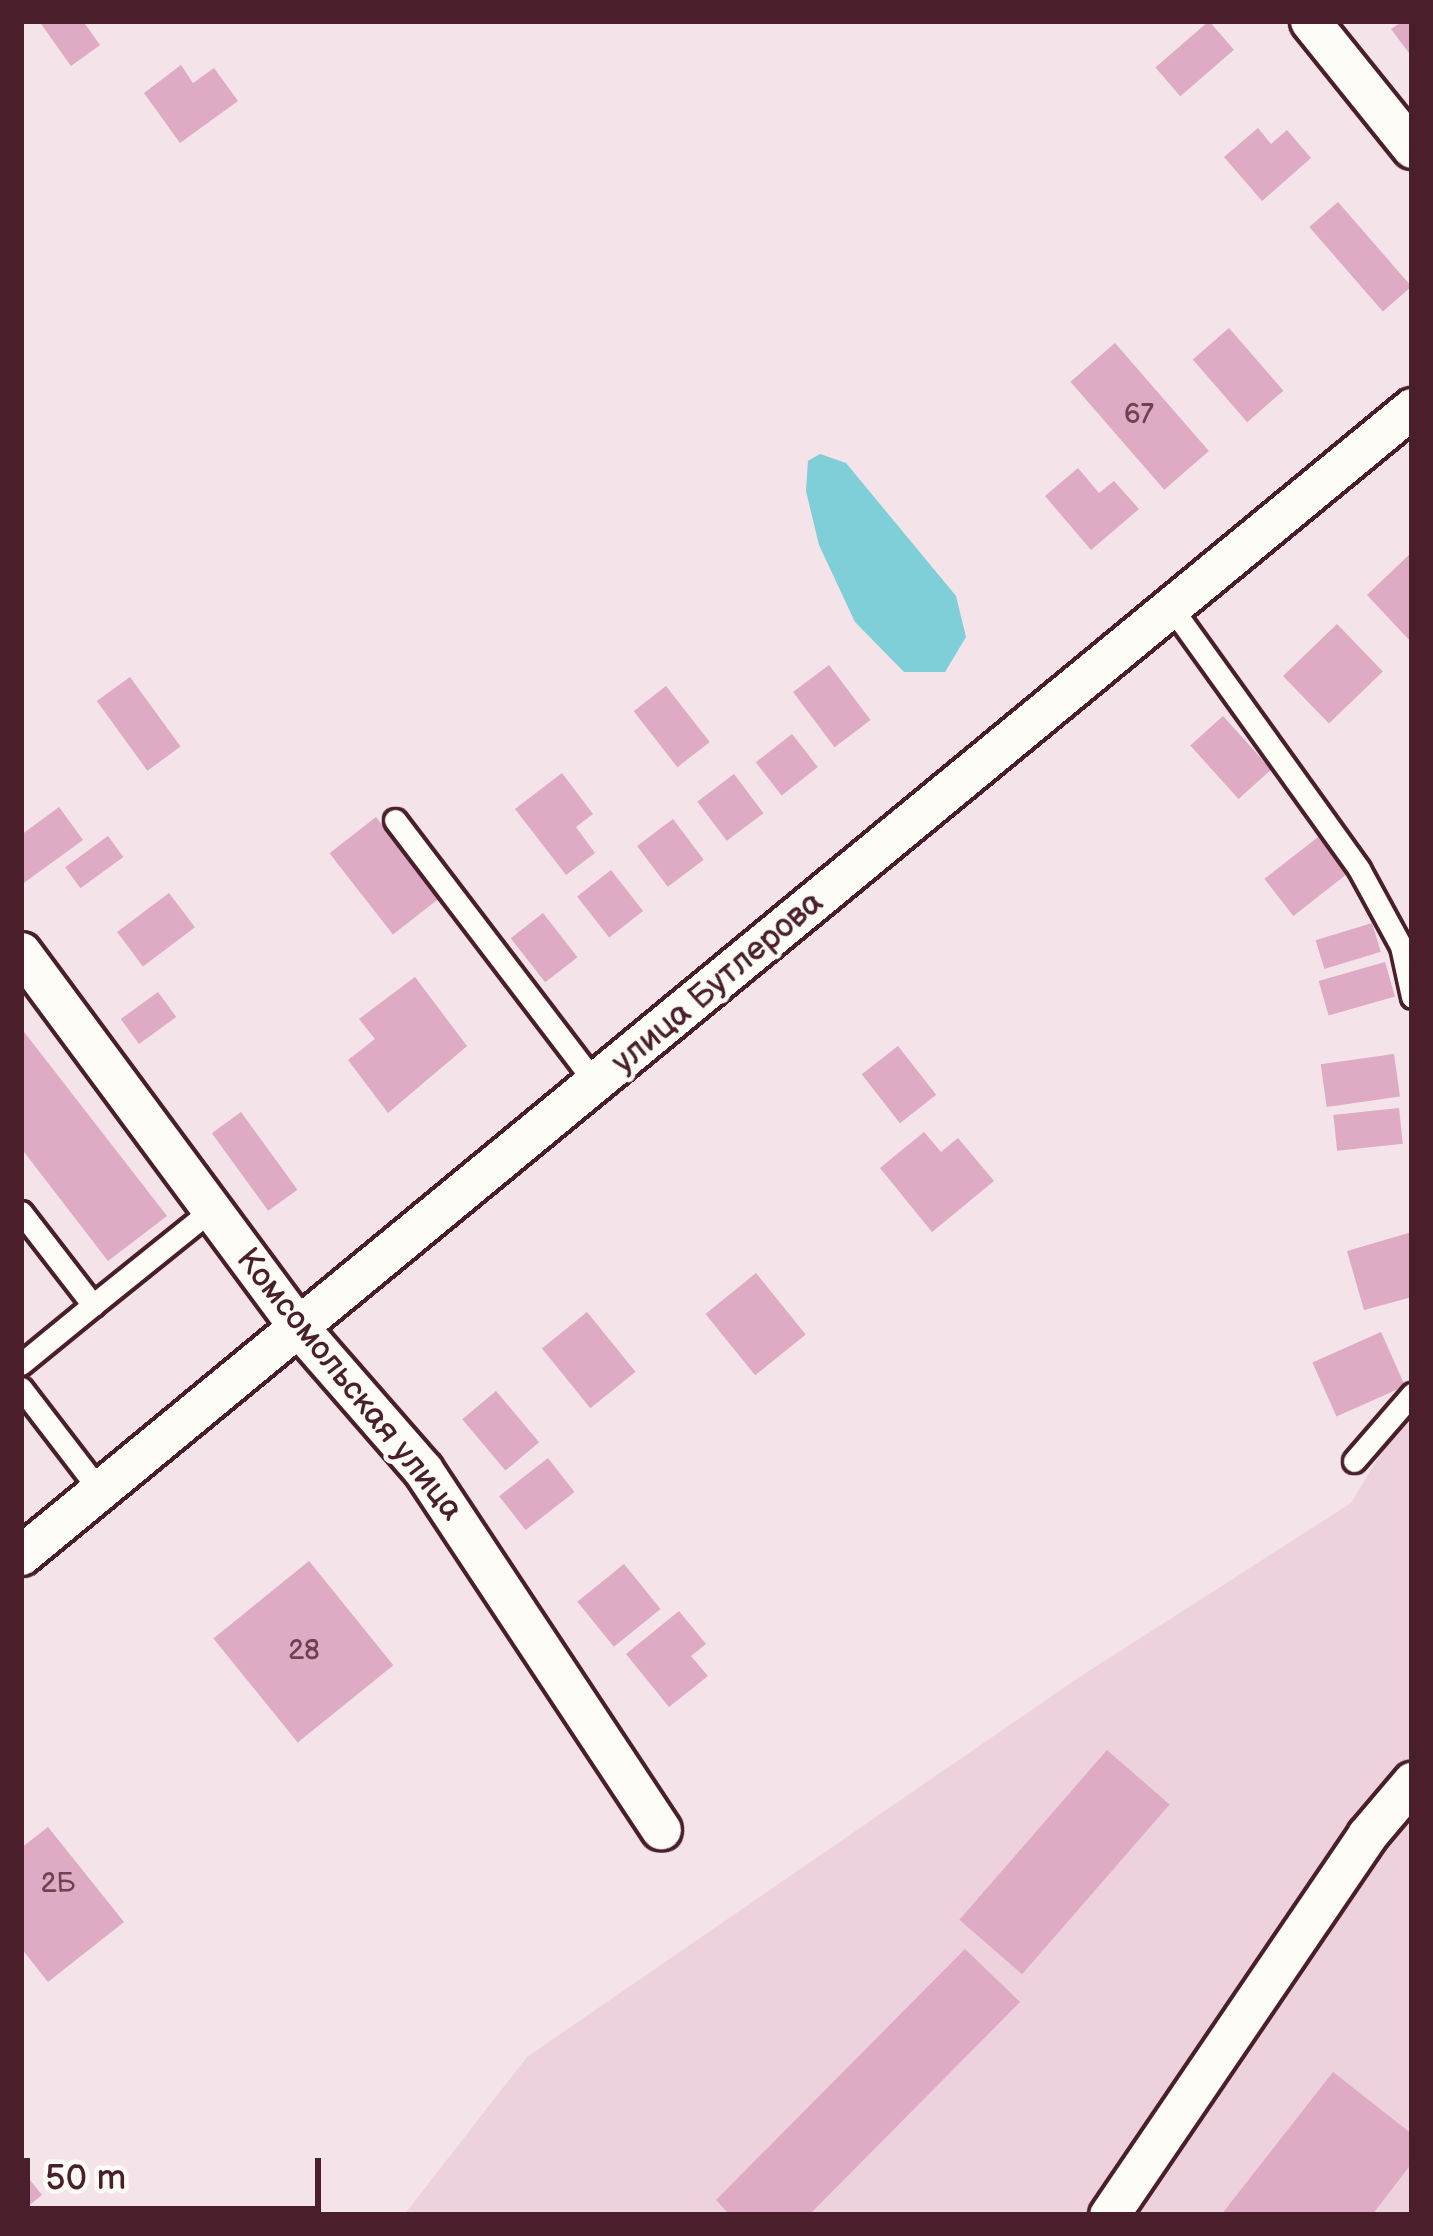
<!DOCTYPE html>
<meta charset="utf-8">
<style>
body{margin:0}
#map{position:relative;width:1433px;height:2236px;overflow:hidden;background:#f4e3e8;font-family:"Balsamiq Sans",sans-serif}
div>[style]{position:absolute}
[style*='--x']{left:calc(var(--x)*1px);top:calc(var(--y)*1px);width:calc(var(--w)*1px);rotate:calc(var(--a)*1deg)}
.built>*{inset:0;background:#edd2dd}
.water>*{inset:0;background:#7ecfd7}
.building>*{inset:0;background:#deaac4;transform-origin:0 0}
.roads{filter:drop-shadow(3px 0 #4a1f2b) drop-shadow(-3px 0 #4a1f2b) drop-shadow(0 3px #4a1f2b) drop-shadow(0 -3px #4a1f2b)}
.lane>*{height:21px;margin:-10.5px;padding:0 10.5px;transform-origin:10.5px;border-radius:10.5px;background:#fdfcf7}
.street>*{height:39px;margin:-19.5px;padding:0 19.5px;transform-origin:19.5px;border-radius:19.5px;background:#fdfcf7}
span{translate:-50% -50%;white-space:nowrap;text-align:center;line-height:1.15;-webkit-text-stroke:9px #fdfcf7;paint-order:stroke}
.number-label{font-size:27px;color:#6f4251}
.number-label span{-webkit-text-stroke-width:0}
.street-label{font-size:33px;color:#4a1f2b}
.frame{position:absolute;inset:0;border:24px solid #4a1f2b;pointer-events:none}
.scale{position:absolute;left:24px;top:2158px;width:297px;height:54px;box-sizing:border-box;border:6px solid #4a1f2b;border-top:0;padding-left:15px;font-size:36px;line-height:42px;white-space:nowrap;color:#4a1f2b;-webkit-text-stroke:9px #fdfcf7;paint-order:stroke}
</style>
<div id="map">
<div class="built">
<i style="clip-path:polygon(1412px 1401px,1412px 2215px,404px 2215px,527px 2057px,1078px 1678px,1351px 1503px)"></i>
</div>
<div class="water">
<i style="clip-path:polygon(820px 454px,846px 463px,956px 596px,966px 637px,945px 672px,904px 672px,855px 622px,819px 545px,806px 491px,808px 461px)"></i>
</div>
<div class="building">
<i style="clip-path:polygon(39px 21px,83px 21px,100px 45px,71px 66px)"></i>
<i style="left:1209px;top:21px;width:38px;height:71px;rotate:49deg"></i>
<i style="clip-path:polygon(1403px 21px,1412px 21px,1412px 57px,1391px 29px)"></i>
<i style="clip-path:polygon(181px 65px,193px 83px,214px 68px,238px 101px,180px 143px,144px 93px)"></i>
<i style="clip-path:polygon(1258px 128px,1271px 144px,1287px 130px,1311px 158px,1262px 201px,1224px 157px)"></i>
<i style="left:1338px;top:202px;width:112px;height:38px;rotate:49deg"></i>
<i style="left:1229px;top:328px;width:83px;height:48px;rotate:49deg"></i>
<i style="left:1115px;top:343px;width:143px;height:59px;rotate:49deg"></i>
<i style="clip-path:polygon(1078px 468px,1099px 493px,1114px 481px,1139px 509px,1091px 550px,1045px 496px)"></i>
<i style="clip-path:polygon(1412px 552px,1412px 643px,1367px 595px)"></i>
<i style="left:1337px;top:624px;width:66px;height:75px;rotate:46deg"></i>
<i style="left:829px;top:665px;width:69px;height:45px;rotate:53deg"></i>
<i style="left:130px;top:677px;width:86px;height:41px;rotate:54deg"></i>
<i style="left:666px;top:686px;width:71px;height:41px;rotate:52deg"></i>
<i style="left:1223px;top:716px;width:72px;height:44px;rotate:48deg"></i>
<i style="left:792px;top:734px;width:42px;height:46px;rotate:52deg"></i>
<i style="clip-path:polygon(562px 773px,593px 814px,576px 827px,595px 853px,566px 875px,515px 809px)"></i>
<i style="left:734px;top:774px;width:49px;height:46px;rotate:53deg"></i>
<i style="clip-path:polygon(59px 807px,83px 840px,21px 885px,21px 835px)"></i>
<i style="left:376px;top:817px;width:103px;height:59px;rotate:52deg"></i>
<i style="left:673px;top:819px;width:51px;height:45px;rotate:53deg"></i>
<i style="left:108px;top:836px;width:26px;height:53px;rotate:54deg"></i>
<i style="left:1318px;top:837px;width:47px;height:68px;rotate:52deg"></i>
<i style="left:611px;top:870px;width:52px;height:43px;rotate:52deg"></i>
<i style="left:169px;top:893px;width:43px;height:65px;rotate:53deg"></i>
<i style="left:543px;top:913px;width:56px;height:41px;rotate:52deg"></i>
<i style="left:1372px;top:923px;width:30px;height:59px;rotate:73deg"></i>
<i style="left:1385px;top:962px;width:36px;height:69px;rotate:74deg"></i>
<i style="clip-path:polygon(415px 977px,467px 1046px,388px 1113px,348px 1060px,375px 1039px,359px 1019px)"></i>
<i style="left:158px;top:992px;width:31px;height:46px;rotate:54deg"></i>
<i style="clip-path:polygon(21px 1028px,167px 1216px,108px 1261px,21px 1148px)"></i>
<i style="left:898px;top:1046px;width:62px;height:46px;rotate:52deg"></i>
<i style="left:1394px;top:1054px;width:43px;height:74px;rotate:82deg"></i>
<i style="left:1399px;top:1108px;width:36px;height:66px;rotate:84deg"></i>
<i style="left:241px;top:1112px;width:96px;height:36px;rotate:54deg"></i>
<i style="clip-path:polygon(924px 1132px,941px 1152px,958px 1138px,994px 1181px,932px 1232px,880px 1168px)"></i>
<i style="clip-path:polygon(1412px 1232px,1412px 1297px,1364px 1310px,1347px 1251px)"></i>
<i style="left:756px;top:1273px;width:79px;height:65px;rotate:51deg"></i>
<i style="left:587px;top:1312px;width:77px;height:58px;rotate:51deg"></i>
<i style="left:1381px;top:1332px;width:59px;height:75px;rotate:66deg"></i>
<i style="left:496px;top:1391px;width:67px;height:44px;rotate:50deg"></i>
<i style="left:548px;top:1458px;width:43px;height:62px;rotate:52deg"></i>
<i style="left:309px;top:1561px;width:134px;height:123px;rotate:51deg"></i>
<i style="left:624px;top:1564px;width:58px;height:60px;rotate:51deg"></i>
<i style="clip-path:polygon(679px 1611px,706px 1644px,691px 1656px,708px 1676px,669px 1707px,626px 1654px)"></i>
<i style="left:1107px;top:1750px;width:83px;height:225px;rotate:41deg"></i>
<i style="clip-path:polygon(48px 1827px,124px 1922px,48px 1982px,21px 1948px,21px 1848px)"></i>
<i style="clip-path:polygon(965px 1949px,1020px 2002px,809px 2215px,730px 2215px,716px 2200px)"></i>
<i style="clip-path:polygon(1333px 2072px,1412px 2134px,1412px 2163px,1372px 2215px,1221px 2215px)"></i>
<i style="clip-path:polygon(21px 2169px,42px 2195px,21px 2212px)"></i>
</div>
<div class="roads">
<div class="lane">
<i style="--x:1171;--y:607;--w:322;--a:54.3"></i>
<i style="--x:1359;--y:869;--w:88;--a:61.4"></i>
<i style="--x:1401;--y:946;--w:52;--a:77.8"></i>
<i style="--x:395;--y:820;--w:332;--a:52.7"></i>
<i style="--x:21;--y:1212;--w:118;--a:52.3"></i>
<i style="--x:93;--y:1305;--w:93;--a:140.7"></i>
<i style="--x:93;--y:1305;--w:151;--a:-38.8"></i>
<i style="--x:21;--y:1388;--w:130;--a:52.5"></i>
<i style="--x:1354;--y:1461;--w:89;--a:-49.1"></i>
</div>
<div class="street">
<i style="--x:1310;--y:21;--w:163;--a:51.2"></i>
<i style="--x:21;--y:952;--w:469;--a:53.5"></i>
<i style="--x:300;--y:1329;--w:187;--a:48.9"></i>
<i style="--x:423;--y:1470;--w:431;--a:56.5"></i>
<i style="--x:21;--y:1555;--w:1803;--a:-39.51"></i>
<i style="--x:1109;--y:2215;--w:459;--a:-55.8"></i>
<i style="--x:1367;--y:1835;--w:70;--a:-49.7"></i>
</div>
</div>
<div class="number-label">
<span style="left:1139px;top:416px">67</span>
<span style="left:304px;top:1652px">28</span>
<span style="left:58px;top:1885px">2Б</span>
</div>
<div class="street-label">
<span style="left:718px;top:983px;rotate:-40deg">улица Бутлерова</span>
<span style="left:349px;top:1385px;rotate:51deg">Комсомольская улица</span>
</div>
<div class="frame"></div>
<div class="scale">50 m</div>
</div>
